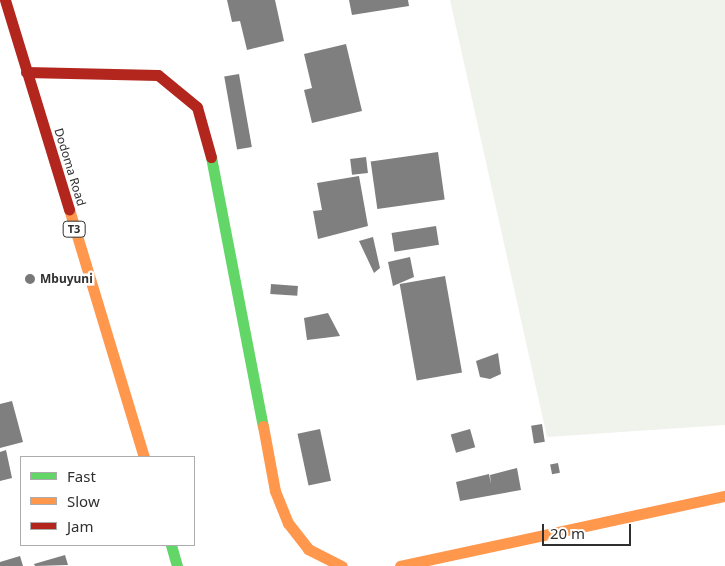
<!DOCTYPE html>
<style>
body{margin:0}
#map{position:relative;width:725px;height:566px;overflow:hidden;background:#fff;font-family:"Noto Sans",sans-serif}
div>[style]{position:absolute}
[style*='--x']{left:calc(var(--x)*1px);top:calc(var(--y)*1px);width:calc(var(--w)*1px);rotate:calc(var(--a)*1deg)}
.green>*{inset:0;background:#f0f2ec}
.building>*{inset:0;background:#7f7f7f;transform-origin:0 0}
.fast>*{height:11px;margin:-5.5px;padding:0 5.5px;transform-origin:5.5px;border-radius:5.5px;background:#63d668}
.slow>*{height:11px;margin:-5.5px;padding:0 5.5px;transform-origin:5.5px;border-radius:5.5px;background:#ff974d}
.jam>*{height:11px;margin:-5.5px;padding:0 5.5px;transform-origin:5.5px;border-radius:5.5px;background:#b3261e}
.dots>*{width:14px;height:14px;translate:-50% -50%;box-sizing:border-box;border:2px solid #fff;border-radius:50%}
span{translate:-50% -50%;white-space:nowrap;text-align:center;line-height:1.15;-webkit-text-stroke:5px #fff;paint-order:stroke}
.shield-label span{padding:1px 4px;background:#fff;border:1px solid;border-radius:4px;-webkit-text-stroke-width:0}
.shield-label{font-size:11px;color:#303030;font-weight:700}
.street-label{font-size:12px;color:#303030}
.poi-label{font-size:12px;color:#303030;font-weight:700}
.left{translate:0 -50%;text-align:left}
.legend{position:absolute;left:20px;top:456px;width:175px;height:90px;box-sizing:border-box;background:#fff;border:1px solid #acacac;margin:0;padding:6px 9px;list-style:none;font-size:15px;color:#303030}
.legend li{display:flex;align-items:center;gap:10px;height:25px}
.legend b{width:25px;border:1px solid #acacac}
.scale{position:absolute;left:542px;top:524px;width:89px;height:22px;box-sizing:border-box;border:2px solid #303030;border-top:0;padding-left:6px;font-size:15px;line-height:18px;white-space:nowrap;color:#303030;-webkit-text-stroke:4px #fff;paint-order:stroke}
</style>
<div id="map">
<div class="green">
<i style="clip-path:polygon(450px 0,725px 0,725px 425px,547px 437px)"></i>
</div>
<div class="building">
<i style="clip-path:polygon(227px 0,275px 0,284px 41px,247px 50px,240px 21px,232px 22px)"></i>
<i style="clip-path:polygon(349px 0,408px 0,409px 6px,352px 15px)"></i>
<i style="clip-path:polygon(346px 44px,362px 111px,312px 123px,304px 90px,312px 88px,304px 54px)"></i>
<i style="left:239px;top:74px;width:74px;height:15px;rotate:80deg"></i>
<i style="left:438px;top:152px;width:48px;height:68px;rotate:82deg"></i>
<i style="left:366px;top:157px;width:16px;height:16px;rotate:83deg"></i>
<i style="clip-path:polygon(359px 176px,368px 226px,318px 239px,313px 211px,322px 210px,317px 183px)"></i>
<i style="left:436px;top:226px;width:19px;height:45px;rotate:81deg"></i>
<i style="clip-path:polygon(373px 237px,380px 268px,374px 273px,359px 241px)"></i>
<i style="clip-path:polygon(410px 257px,414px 277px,393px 286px,388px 262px)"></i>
<i style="left:445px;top:276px;width:98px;height:46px;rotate:80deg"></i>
<i style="left:271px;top:284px;width:27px;height:10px;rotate:4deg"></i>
<i style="clip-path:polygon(328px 313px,340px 336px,307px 340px,304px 318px)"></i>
<i style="clip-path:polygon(498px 353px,501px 374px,490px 379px,480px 377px,476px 361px)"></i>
<i style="clip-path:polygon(12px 401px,23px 442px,0 448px,0 404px)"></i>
<i style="left:542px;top:424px;width:18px;height:11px;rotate:81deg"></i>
<i style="left:320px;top:429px;width:53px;height:23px;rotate:78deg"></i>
<i style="left:470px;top:429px;width:19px;height:20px;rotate:74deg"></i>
<i style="clip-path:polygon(6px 450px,12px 478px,0 481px,0 452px)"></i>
<i style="left:558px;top:463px;width:10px;height:8px;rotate:79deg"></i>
<i style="clip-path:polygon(517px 468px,521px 490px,460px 501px,456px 482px,489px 474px,491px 484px,490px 475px)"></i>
<i style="clip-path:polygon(65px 555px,68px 565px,35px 566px,34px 564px)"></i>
<i style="clip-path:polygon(20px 556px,23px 566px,0 566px,0 562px)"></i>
</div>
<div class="fast">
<i style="--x:211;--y:157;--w:274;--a:79.1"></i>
<i style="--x:171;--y:545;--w:22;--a:74"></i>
</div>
<div class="slow">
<i style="--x:69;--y:209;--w:259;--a:73.2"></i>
<i style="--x:263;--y:426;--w:66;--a:79.5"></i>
<i style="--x:275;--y:491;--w:35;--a:68"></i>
<i style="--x:288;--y:523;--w:33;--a:52"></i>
<i style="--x:308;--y:549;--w:38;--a:27"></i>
<i style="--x:400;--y:566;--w:332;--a:-12.2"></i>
</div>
<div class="jam">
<i style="--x:5;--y:0;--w:219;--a:73"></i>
<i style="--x:26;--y:72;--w:132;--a:1.3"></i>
<i style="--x:158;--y:75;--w:50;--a:39.4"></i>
<i style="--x:197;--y:107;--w:52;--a:74.4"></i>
</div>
<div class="dots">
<i style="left:30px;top:279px;background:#787878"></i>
</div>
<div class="shield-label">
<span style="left:74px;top:229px">T3</span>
</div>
<div class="street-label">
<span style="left:70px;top:167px;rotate:73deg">Dodoma Road</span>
</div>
<div class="poi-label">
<span class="left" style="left:40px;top:279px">Mbuyuni</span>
</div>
<ul class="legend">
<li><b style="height:6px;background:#63d668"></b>Fast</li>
<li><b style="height:6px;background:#ff974d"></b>Slow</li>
<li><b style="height:6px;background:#b3261e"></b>Jam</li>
</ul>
<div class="scale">20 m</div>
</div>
